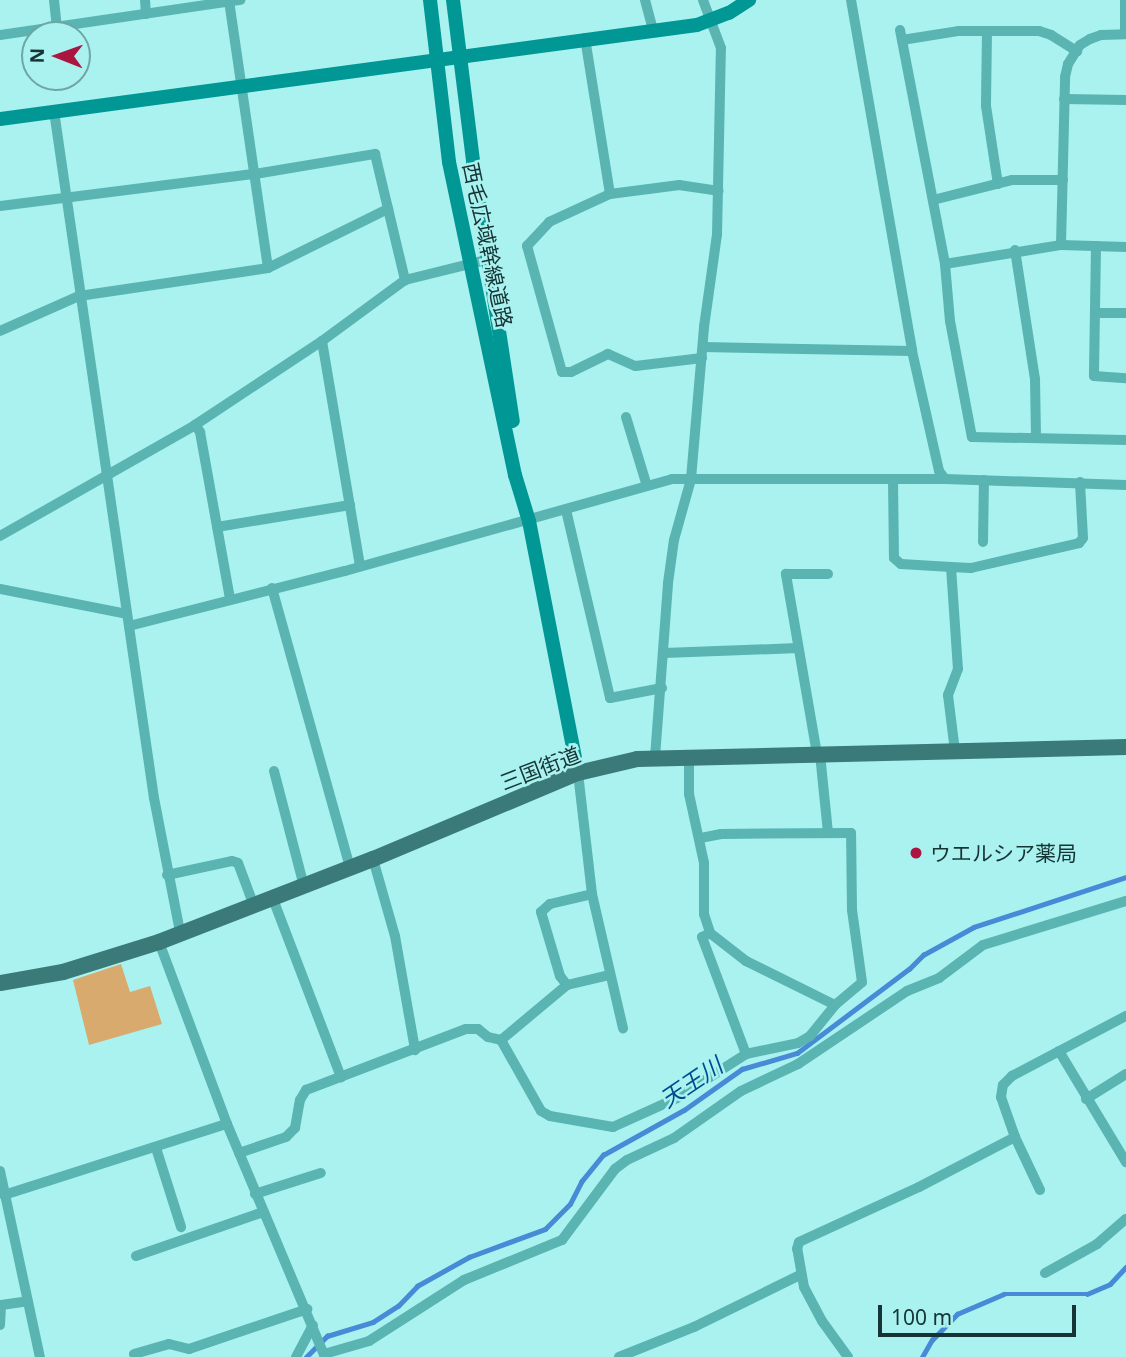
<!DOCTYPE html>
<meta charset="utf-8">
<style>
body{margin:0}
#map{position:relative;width:1126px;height:1357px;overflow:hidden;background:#a9f2f0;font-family:"Noto Sans","Noto Sans JP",sans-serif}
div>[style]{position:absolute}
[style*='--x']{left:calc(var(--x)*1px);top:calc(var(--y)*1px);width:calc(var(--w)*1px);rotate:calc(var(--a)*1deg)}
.green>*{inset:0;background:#d8aa6d}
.stream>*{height:4.5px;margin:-2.25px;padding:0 2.25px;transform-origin:2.25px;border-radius:2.25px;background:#478ad6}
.street>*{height:10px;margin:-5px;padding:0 5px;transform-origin:5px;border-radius:5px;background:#59b4b2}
.secondary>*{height:14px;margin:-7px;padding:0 7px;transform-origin:7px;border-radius:7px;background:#009795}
.primary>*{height:16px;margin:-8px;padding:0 8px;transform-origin:8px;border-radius:8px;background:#3a7a78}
.dots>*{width:19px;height:19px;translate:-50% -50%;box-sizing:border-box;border:4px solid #a9f2f0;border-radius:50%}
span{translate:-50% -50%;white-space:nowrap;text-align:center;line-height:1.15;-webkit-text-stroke:5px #a9f2f0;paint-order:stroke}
.street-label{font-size:21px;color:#163434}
.poi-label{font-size:21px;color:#163434}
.left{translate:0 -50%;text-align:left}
.water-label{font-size:23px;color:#004c91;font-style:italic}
.north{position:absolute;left:21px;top:21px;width:70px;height:70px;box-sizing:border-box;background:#a9f2f0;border:2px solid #6ea6a5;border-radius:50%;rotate:271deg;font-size:19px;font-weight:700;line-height:28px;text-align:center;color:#163434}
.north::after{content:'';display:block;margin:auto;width:24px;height:32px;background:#ab1640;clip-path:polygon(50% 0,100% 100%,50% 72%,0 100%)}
.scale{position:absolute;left:878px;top:1305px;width:198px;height:32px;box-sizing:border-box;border:4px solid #163434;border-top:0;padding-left:9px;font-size:21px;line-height:24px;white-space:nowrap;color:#163434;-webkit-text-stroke:5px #a9f2f0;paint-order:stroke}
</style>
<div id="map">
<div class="green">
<i style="clip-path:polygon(121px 964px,130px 992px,150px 986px,162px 1024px,89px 1045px,73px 980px)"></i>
</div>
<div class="stream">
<i style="--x:306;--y:1357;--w:30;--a:-45"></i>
<i style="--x:327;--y:1336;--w:48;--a:-16.9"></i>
<i style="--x:373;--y:1322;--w:30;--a:-33"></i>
<i style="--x:398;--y:1306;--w:28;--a:-46"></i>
<i style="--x:417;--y:1286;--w:60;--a:-29.1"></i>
<i style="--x:469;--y:1257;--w:81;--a:-20.2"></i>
<i style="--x:545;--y:1229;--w:35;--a:-45"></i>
<i style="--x:570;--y:1204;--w:25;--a:-63"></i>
<i style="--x:581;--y:1182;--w:35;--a:-51"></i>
<i style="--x:603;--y:1155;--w:93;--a:-29.1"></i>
<i style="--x:684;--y:1110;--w:71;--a:-35.3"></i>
<i style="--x:742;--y:1069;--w:57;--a:-16.2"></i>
<i style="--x:797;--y:1053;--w:140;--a:-36.9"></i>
<i style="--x:909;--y:969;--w:20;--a:-45"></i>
<i style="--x:923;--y:955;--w:58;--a:-28.8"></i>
<i style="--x:974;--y:927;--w:160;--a:-18.2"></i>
<i style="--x:922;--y:1357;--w:20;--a:-60"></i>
<i style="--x:932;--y:1340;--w:36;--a:-46"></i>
<i style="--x:957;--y:1314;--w:51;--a:-23.1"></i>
<i style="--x:1004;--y:1294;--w:83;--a:0"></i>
<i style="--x:1087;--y:1294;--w:25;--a:-23"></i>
<i style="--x:1110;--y:1284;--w:23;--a:-47"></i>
</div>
<div class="street">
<i style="--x:54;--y:0;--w:27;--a:84"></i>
<i style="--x:145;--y:0;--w:14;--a:86"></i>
<i style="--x:645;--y:0;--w:31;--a:75"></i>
<i style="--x:851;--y:0;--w:356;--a:80.1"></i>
<i style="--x:912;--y:351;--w:123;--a:77.3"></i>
<i style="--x:939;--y:471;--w:10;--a:53"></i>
<i style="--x:900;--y:30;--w:238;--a:79.1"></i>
<i style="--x:945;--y:264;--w:57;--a:85"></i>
<i style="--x:950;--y:321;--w:118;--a:79.3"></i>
<i style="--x:972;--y:437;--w:154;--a:1.1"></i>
<i style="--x:987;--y:31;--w:75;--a:90.8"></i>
<i style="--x:986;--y:106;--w:79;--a:81.3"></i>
<i style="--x:1125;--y:34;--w:34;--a:-90"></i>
<i style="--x:0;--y:35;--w:243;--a:-8.3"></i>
<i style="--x:585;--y:38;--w:158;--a:80.9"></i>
<i style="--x:902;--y:40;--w:58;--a:-9"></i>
<i style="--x:959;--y:31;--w:80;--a:0"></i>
<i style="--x:1039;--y:31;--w:13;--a:18"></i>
<i style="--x:1051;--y:35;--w:31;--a:32"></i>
<i style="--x:1064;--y:99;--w:62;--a:0.9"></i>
<i style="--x:54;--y:111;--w:694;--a:81.72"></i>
<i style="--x:154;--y:798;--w:136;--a:79"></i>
<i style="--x:933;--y:200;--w:81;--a:-14.2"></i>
<i style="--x:1012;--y:180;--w:51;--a:0"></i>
<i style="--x:0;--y:206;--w:257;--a:-7.2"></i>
<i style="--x:255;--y:174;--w:122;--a:-9.5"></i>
<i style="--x:375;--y:154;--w:130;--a:76.6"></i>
<i style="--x:1061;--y:245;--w:168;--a:-88.6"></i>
<i style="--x:1065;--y:77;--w:13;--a:-77"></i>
<i style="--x:1068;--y:64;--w:22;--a:-58"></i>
<i style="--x:1080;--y:45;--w:12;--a:-31"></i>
<i style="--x:1090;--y:39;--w:12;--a:-20"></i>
<i style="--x:1101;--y:35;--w:25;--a:-2"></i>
<i style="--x:1096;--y:246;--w:130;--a:90.9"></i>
<i style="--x:1094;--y:376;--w:32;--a:4"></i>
<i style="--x:1015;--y:250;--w:131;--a:81.2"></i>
<i style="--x:1035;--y:379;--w:58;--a:89"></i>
<i style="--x:945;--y:264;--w:118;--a:-9.3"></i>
<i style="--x:1061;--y:245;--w:65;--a:1.8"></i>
<i style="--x:268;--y:268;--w:134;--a:-26.2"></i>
<i style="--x:1095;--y:313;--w:31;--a:0"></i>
<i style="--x:0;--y:331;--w:86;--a:-23.9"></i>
<i style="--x:79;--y:296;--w:191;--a:-8.4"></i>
<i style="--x:268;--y:268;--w:271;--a:-98.3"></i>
<i style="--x:322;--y:341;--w:228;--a:80.4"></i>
<i style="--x:703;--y:347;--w:209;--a:1.1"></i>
<i style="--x:702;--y:358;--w:67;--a:173.2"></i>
<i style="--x:635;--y:366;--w:30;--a:-156"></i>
<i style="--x:608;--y:354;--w:41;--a:154.1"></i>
<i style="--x:571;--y:372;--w:9;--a:180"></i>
<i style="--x:562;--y:372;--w:131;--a:-105.5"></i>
<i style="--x:527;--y:246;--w:33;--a:-47"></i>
<i style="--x:549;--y:222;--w:67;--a:-24.7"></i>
<i style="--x:610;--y:194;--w:70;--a:-7.4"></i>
<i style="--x:679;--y:185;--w:40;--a:8.5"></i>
<i style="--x:626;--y:417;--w:72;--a:73.1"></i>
<i style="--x:195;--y:425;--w:9;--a:54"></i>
<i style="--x:200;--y:432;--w:170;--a:79.8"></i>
<i style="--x:893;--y:479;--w:79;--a:89.3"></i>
<i style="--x:894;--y:558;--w:9;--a:41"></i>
<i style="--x:901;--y:564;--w:50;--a:3.4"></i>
<i style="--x:951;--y:567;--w:20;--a:3"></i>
<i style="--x:971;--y:568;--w:111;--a:-13"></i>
<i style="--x:1079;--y:543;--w:6;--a:-51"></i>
<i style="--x:1083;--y:538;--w:56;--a:-93.1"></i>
<i style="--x:566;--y:510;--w:193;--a:76.8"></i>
<i style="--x:610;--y:698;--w:53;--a:-10.9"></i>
<i style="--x:217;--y:527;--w:135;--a:-9.4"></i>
<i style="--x:0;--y:536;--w:224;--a:-29.6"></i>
<i style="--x:195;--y:425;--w:152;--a:-33.5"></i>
<i style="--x:322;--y:341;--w:103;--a:-36.3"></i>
<i style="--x:405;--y:280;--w:88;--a:-13.9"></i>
<i style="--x:983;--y:542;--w:62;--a:-89.1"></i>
<i style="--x:951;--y:567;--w:102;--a:86.1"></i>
<i style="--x:958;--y:669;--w:28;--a:111"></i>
<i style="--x:948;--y:695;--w:56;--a:82.9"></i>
<i style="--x:272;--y:588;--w:291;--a:74.4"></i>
<i style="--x:0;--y:589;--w:129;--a:11.1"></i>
<i style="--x:129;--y:626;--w:223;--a:-14.3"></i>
<i style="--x:345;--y:571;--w:340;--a:-15.7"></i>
<i style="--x:672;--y:479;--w:273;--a:0"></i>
<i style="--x:945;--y:479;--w:181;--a:1.9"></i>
<i style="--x:664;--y:653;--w:134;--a:-2.1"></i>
<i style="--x:817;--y:754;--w:183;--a:-99.8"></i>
<i style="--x:786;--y:574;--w:42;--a:0"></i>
<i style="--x:820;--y:754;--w:79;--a:84.2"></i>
<i style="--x:655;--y:757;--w:174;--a:-85.7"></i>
<i style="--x:668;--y:583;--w:43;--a:-82.1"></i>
<i style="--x:674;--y:540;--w:63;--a:-74.4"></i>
<i style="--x:691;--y:479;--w:153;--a:-85.1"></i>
<i style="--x:704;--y:327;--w:93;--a:-82"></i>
<i style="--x:717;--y:235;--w:187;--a:-88.8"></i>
<i style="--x:721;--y:48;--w:51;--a:-110.6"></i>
<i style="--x:689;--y:757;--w:37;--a:90"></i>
<i style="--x:689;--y:794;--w:71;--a:77.7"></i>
<i style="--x:704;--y:863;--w:51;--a:90"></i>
<i style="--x:704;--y:914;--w:20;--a:72"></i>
<i style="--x:710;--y:933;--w:46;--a:37.9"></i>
<i style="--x:746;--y:961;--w:99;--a:26.3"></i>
<i style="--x:274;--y:771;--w:119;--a:75.4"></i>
<i style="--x:578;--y:773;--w:122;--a:83.4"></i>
<i style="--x:592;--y:894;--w:138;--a:77"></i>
<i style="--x:373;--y:859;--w:80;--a:74.1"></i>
<i style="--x:395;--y:936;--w:116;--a:80"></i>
<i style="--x:167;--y:875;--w:66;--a:-12.2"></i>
<i style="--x:232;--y:861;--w:6;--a:18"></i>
<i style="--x:238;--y:863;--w:46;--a:69.6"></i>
<i style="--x:273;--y:899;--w:191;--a:69.1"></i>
<i style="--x:710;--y:933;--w:9;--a:153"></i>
<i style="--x:702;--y:937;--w:125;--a:69.4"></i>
<i style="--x:159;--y:942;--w:194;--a:69.5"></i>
<i style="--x:227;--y:1124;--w:253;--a:67.2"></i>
<i style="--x:567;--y:985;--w:11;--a:-128"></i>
<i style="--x:560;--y:976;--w:67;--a:-106.5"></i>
<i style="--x:541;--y:912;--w:12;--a:-42"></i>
<i style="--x:550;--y:904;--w:43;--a:-13.4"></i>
<i style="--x:501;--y:1040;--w:86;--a:-39.8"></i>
<i style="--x:567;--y:985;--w:43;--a:-13.4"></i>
<i style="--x:1059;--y:1051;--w:130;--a:58.9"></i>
<i style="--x:1086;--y:1099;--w:47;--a:-32"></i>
<i style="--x:156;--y:1148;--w:83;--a:72.4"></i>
<i style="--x:239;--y:1153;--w:50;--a:-18.8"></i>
<i style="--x:286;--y:1137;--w:13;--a:-45"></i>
<i style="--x:295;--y:1128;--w:28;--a:-80"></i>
<i style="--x:300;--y:1100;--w:12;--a:-59"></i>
<i style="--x:306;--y:1090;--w:171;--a:-20.9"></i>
<i style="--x:466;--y:1029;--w:12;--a:0"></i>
<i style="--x:478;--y:1029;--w:13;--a:39"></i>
<i style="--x:488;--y:1037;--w:13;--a:13"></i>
<i style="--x:501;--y:1040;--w:81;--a:60.6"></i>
<i style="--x:541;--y:1111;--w:10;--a:29"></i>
<i style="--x:550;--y:1116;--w:64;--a:9.9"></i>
<i style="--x:613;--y:1127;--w:70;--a:-24.4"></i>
<i style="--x:677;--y:1098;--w:82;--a:-32.5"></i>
<i style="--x:746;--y:1054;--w:53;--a:-11.9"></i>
<i style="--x:798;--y:1043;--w:14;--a:-30"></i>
<i style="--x:810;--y:1036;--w:40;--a:-51"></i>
<i style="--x:835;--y:1005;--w:35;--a:-40"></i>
<i style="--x:862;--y:982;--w:73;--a:-97.9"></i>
<i style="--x:852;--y:910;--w:77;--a:-90.7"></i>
<i style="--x:851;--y:833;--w:130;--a:179.6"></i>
<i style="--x:721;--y:834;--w:20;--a:169"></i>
<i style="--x:0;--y:1171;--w:190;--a:77.9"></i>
<i style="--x:1040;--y:1190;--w:59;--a:-115.3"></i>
<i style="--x:1015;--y:1137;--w:42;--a:-109.3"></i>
<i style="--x:1001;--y:1097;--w:12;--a:-81"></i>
<i style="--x:1003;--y:1085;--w:13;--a:-45"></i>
<i style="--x:1012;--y:1076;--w:129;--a:-27.8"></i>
<i style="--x:255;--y:1194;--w:69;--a:-17.7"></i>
<i style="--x:4;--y:1195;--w:234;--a:-17.7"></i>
<i style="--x:136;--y:1256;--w:134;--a:-19.1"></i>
<i style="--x:1045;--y:1273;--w:60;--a:-29.1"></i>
<i style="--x:1097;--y:1244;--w:38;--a:-41"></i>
<i style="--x:0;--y:1325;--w:20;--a:-87"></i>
<i style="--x:1;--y:1305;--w:27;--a:-8"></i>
<i style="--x:134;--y:1354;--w:36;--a:-16"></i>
<i style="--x:169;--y:1344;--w:21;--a:14"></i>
<i style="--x:189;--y:1349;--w:125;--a:-18.7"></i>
<i style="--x:324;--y:1354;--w:47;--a:-16.1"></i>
<i style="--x:369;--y:1341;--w:113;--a:-32.7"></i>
<i style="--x:464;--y:1280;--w:106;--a:-22.2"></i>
<i style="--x:562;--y:1240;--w:89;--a:-53.3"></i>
<i style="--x:615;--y:1169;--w:15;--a:-37"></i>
<i style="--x:627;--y:1160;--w:52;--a:-25.1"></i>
<i style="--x:674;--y:1138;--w:82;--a:-35"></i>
<i style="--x:741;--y:1091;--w:63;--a:-25.3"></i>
<i style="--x:798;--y:1064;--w:131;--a:-33.8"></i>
<i style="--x:907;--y:991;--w:35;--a:-22"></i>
<i style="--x:939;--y:978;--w:55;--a:-36.9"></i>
<i style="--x:983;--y:945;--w:150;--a:-17.1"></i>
<i style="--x:296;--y:1357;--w:36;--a:-62"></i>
<i style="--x:619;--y:1357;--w:81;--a:-21.8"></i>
<i style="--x:694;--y:1327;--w:118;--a:-26.1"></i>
<i style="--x:848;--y:1357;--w:44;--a:-125.8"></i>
<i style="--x:822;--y:1321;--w:38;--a:-118"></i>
<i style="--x:804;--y:1287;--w:39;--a:-100"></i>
<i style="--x:797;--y:1249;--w:7;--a:-74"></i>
<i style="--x:799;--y:1242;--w:132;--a:-24.6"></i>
<i style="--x:919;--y:1187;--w:108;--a:-27.5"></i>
</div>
<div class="secondary">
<i style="--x:430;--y:0;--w:163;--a:83.3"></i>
<i style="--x:449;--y:162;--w:320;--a:78.1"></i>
<i style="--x:515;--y:475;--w:48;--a:73.1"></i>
<i style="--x:529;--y:521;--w:257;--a:79"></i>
<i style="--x:453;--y:0;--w:162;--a:82.9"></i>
<i style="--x:473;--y:161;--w:263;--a:81.3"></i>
<i style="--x:0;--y:119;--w:703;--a:-7.68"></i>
<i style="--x:697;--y:25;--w:34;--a:-21"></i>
<i style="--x:729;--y:13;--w:24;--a:-33"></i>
</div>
<div class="primary">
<i style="--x:0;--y:983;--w:64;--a:-9.9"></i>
<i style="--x:63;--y:972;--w:101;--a:-17.4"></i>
<i style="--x:159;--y:942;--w:230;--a:-21.2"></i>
<i style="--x:373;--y:859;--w:222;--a:-22.8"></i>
<i style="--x:578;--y:773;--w:61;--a:-13.3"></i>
<i style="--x:637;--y:759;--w:489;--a:-1.4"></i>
</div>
<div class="dots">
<i style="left:916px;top:853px;background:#ab1640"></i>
</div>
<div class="street-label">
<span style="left:488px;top:245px;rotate:78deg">西毛広域幹線道路</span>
<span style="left:540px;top:768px;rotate:-21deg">三国街道</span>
</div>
<div class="poi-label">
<span class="left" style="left:930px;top:853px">ウエルシア薬局</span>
</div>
<div class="water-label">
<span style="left:691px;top:1082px;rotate:-34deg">天王川</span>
</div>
<div class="north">N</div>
<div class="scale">100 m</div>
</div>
